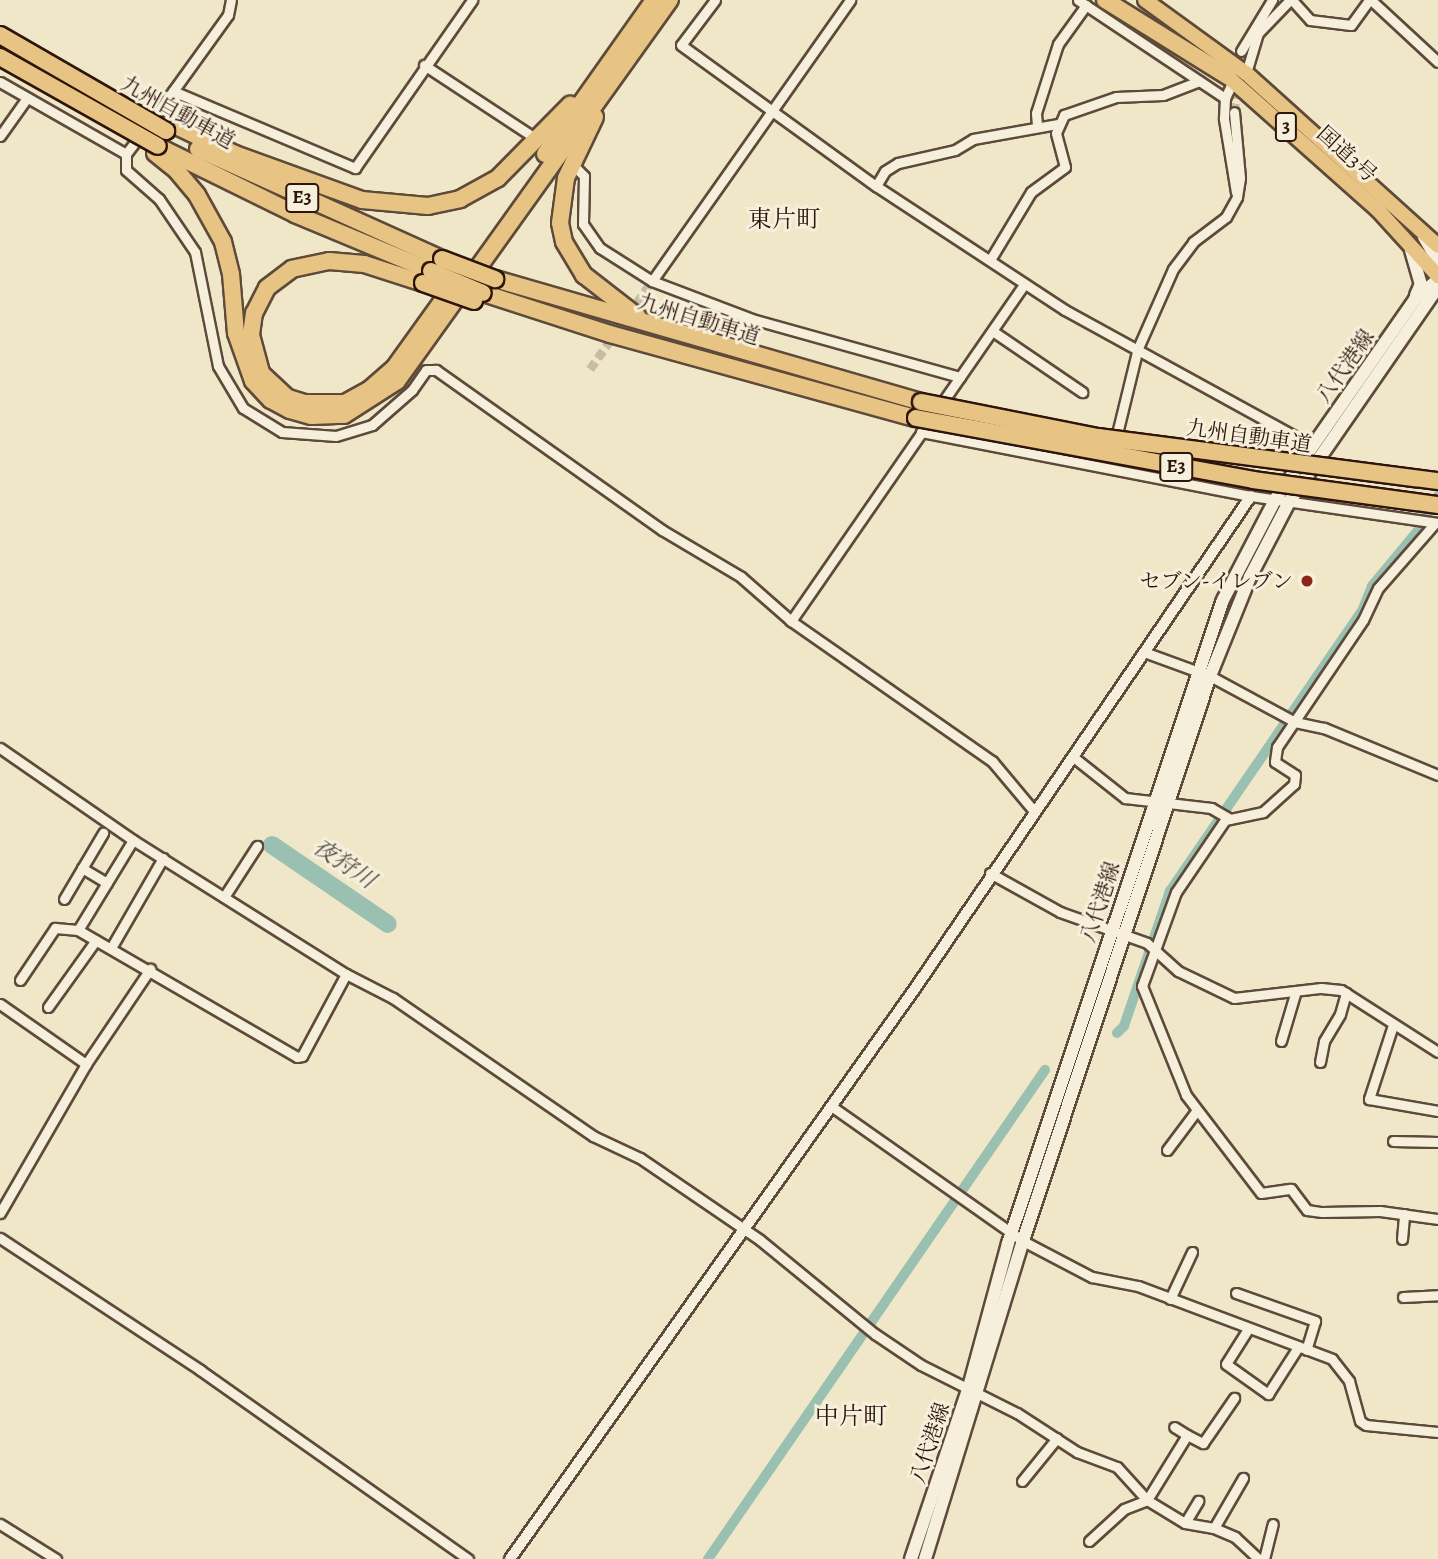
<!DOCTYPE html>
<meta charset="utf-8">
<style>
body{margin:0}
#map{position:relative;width:1438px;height:1559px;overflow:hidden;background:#efe7c8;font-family:Alegreya,"Noto Serif JP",serif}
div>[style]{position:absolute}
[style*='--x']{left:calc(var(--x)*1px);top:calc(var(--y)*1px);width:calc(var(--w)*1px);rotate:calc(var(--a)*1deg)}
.canal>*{height:10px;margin:-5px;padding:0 5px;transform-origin:5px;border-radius:5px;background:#9ac0b2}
.river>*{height:18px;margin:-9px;padding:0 9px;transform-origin:9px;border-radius:9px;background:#9ac0b2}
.minor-tunnel>*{height:9px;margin-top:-4.5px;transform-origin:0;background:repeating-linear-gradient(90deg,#c8bda2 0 9px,transparent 0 13.5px)}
.roads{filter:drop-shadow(2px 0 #5e4a3a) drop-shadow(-2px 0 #5e4a3a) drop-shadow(0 2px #5e4a3a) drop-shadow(0 -2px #5e4a3a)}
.minor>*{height:9px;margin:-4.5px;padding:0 4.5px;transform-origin:4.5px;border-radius:4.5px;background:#f5efdb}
.tertiary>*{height:10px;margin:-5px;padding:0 5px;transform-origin:5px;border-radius:5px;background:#f5efdb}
.secondary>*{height:12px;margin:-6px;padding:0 6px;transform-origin:6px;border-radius:6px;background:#f5efdb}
.trunk>*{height:14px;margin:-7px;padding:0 7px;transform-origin:7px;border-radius:7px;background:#e8c484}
.motorway>*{height:16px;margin:-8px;padding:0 8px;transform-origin:8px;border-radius:8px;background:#e8c484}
.bridges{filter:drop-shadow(2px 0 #2e150b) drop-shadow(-2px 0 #2e150b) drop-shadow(0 2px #2e150b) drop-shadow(0 -2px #2e150b)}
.motorway-bridge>*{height:16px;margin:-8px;padding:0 8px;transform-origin:8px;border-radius:8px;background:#e8c484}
.dots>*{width:19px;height:19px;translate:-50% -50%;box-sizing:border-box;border:4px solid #f5efdb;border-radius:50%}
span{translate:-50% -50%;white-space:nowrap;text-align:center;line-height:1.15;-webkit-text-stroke:6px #f5efdb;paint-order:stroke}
.shield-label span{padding:2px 5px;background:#f5efdb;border:2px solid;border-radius:5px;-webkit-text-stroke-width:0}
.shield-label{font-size:19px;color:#2e150b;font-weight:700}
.street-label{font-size:21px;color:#2e150b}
.poi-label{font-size:21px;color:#2e150b}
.right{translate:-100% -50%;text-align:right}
.water-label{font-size:23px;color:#545145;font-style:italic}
.quarter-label{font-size:24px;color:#2e150b}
</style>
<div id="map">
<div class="canal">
<i style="--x:1425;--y:515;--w:23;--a:-56"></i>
<i style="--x:1117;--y:1033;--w:10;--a:-45"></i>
<i style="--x:1124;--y:1026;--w:143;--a:-71.2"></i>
<i style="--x:1170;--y:891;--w:340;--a:-55.6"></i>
<i style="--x:1362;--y:611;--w:27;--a:-68"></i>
<i style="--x:1372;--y:586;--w:77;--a:-50.3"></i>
<i style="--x:708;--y:1559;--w:594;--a:-55.43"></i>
</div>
<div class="river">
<i style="--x:272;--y:845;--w:140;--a:34.3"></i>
</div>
<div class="minor-tunnel">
<i style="--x:1234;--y:112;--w:61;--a:-83.5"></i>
<i style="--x:590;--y:369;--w:108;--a:-54.8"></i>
</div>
<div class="roads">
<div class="minor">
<i style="--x:715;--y:0;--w:56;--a:127.1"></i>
<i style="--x:681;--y:45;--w:241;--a:35.9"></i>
<i style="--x:876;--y:186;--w:226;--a:33.3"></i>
<i style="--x:1065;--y:310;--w:282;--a:28.8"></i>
<i style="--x:1078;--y:0;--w:177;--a:33.7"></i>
<i style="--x:1292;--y:0;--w:27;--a:48"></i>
<i style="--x:1310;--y:20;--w:41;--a:7"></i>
<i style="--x:1351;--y:25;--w:31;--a:-54"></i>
<i style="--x:1371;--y:0;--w:91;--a:42.8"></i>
<i style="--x:1241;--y:51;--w:60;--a:-58.7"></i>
<i style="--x:424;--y:65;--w:126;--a:33.3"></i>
<i style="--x:1246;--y:73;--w:42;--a:-73.3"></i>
<i style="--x:1258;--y:33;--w:46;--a:-45.9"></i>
<i style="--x:1233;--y:81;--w:19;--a:115"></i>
<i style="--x:1225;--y:98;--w:21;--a:93"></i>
<i style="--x:1224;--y:119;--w:74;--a:80.7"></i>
<i style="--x:0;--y:82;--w:145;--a:29.7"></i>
<i style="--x:173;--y:91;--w:198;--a:22.9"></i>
<i style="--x:355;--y:168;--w:205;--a:-55.1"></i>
<i style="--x:150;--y:123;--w:133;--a:-54.2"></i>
<i style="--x:228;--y:15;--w:15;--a:-79"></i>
<i style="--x:1037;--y:125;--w:12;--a:-95"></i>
<i style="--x:1036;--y:113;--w:72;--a:-72.3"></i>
<i style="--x:1058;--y:44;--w:48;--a:-54.3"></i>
<i style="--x:141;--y:134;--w:25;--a:127"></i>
<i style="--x:126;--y:154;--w:16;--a:90"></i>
<i style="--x:126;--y:170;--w:44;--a:41.3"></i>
<i style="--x:159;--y:199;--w:64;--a:55.8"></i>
<i style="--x:195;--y:252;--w:116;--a:78.6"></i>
<i style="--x:218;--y:366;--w:49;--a:59.2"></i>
<i style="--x:243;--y:408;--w:46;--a:31.6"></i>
<i style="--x:282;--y:432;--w:54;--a:4.2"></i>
<i style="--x:336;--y:436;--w:38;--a:-17"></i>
<i style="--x:372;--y:425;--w:53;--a:-41.2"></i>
<i style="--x:412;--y:390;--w:24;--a:-55"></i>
<i style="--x:426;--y:370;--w:10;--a:0"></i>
<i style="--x:436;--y:370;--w:277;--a:35.3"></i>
<i style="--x:662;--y:530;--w:92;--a:30.7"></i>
<i style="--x:741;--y:577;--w:67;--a:41.3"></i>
<i style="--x:791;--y:621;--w:245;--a:34.9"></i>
<i style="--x:992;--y:761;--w:65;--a:50"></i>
<i style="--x:0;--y:136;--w:47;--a:-54.6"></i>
<i style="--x:577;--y:169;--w:10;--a:45"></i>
<i style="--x:584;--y:176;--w:48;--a:91.2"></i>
<i style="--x:583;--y:224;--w:29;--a:55"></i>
<i style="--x:600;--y:248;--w:62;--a:32.4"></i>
<i style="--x:652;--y:281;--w:107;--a:20.8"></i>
<i style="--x:752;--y:319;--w:216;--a:15.6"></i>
<i style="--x:876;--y:186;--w:17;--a:-59"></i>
<i style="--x:885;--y:171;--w:15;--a:-32"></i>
<i style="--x:898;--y:163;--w:58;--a:-12.8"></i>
<i style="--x:955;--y:150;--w:21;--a:-31"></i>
<i style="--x:973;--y:139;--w:85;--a:-10.1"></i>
<i style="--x:990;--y:260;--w:79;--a:-58.9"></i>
<i style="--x:1031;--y:192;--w:42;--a:-36.3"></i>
<i style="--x:1065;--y:167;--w:35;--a:-105"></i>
<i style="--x:1056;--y:133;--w:20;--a:-66"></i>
<i style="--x:1064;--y:115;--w:55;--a:-19.1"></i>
<i style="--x:1116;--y:97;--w:47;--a:-2.4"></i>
<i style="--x:1163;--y:95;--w:39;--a:-21"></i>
<i style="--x:652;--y:281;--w:344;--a:-54.8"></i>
<i style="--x:994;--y:332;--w:107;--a:34.3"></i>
<i style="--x:921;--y:432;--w:336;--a:11"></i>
<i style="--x:1251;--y:496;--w:189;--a:8.2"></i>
<i style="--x:1115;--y:442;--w:97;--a:-76.3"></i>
<i style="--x:1138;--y:348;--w:86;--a:-66.1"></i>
<i style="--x:1173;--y:269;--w:34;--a:-53"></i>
<i style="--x:1193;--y:242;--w:41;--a:-37.1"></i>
<i style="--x:1226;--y:217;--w:23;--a:-61"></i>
<i style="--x:1237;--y:197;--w:19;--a:-81"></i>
<i style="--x:1240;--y:178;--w:66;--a:-95.2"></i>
<i style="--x:1435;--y:523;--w:86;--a:131.2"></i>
<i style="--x:1378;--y:588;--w:35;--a:115"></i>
<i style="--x:1363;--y:620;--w:153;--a:124.1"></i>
<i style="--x:1277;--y:747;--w:15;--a:98"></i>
<i style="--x:1275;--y:762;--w:24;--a:33"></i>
<i style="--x:1295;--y:775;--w:9;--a:96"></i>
<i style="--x:1294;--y:784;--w:42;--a:137.9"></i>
<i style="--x:1263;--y:812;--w:39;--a:168"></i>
<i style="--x:1225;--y:820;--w:87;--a:124.2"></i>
<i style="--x:1176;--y:892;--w:100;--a:109.9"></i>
<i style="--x:1142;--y:986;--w:118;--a:68"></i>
<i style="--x:1186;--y:1095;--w:123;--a:52.6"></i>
<i style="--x:1261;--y:1193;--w:30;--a:-8"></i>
<i style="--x:1291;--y:1189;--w:26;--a:53"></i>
<i style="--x:1307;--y:1210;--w:15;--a:8"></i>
<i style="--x:1322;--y:1212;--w:58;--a:-1"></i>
<i style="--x:1380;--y:1211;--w:59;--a:7.9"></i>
<i style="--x:791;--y:621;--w:410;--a:-55.3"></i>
<i style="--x:1144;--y:652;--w:70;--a:20"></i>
<i style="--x:1210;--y:676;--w:97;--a:28.4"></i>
<i style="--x:1295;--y:722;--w:30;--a:12"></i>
<i style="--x:1324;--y:728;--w:123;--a:22.4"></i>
<i style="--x:0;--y:748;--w:162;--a:34.7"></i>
<i style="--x:133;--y:840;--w:252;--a:32.2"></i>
<i style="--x:346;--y:974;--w:53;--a:27.1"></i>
<i style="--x:393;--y:998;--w:243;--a:34.6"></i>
<i style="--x:593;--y:1136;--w:52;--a:25.1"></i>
<i style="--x:640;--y:1158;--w:145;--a:34.3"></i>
<i style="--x:760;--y:1240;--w:149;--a:39.3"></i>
<i style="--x:875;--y:1334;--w:55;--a:34"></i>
<i style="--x:921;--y:1365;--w:107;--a:26.6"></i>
<i style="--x:1017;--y:1413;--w:72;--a:33"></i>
<i style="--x:1077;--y:1452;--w:43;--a:20.6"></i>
<i style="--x:1117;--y:1467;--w:45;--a:47.7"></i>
<i style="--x:1147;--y:1500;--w:44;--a:31.2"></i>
<i style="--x:1185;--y:1523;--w:29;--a:10"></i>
<i style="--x:1214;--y:1528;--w:23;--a:23"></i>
<i style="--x:1235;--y:1537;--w:33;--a:43"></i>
<i style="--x:1072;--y:756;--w:68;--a:38.4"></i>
<i style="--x:1125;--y:798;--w:87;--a:6.6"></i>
<i style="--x:1211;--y:808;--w:22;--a:30"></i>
<i style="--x:133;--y:840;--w:105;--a:121.4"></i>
<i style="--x:78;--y:930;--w:253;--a:30.1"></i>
<i style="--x:297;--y:1057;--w:5;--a:-11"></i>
<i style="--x:302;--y:1056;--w:93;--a:-61.8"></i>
<i style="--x:82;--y:868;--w:29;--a:31"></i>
<i style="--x:990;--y:873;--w:80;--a:29.1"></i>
<i style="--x:1060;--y:912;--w:92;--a:19.6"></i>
<i style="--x:1147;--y:943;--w:42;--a:42.1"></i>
<i style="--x:1178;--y:971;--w:62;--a:25.7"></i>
<i style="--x:1234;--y:998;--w:88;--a:-6.6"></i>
<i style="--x:1321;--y:988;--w:20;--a:6"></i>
<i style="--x:1341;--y:990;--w:115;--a:32.6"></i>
<i style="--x:224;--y:897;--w:61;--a:-57.1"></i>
<i style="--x:64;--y:899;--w:77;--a:-59.4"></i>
<i style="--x:111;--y:948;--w:104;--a:-60"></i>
<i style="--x:20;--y:980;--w:63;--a:-56.1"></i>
<i style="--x:55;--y:928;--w:23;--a:5"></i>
<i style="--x:0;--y:1004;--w:105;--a:34.9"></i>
<i style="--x:48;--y:1007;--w:82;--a:-54.4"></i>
<i style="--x:1393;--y:1025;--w:78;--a:108"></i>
<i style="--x:1369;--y:1099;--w:70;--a:9.9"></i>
<i style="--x:1281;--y:1041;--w:49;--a:-73.4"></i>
<i style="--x:1320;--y:1062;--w:21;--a:-79"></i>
<i style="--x:1324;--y:1041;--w:31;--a:-59"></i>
<i style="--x:1340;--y:1014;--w:22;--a:-74"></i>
<i style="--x:831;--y:1106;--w:235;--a:35.1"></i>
<i style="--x:1023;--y:1241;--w:78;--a:27.6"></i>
<i style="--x:1092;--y:1277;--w:47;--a:11.1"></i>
<i style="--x:1138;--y:1286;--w:207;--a:20.6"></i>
<i style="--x:1332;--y:1359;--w:28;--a:52"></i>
<i style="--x:1349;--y:1381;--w:41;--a:74.6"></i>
<i style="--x:1360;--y:1421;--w:7;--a:34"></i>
<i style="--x:1366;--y:1425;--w:72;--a:5.6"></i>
<i style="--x:1393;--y:1141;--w:45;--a:1.3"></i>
<i style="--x:1167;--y:1150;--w:50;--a:-53.1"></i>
<i style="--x:0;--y:1213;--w:172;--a:-60"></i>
<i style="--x:86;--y:1064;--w:115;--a:-56"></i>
<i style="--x:0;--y:1238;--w:240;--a:33.4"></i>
<i style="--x:200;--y:1370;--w:328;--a:35.2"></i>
<i style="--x:1402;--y:1239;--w:25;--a:-85"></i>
<i style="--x:1236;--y:1293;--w:84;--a:19.5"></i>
<i style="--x:1315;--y:1321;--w:30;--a:107"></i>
<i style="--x:1403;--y:1297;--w:35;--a:-3"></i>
<i style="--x:1170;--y:1299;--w:52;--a:-64.9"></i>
<i style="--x:1248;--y:1329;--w:41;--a:122.2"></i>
<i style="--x:1226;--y:1364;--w:52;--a:35.5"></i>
<i style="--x:1268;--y:1394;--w:56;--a:-57.4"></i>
<i style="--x:1187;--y:1435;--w:18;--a:27"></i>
<i style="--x:1203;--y:1443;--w:55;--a:-55.4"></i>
<i style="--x:1022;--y:1481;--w:55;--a:-50.9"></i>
<i style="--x:1185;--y:1523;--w:26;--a:-59"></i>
<i style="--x:0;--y:1524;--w:66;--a:32"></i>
<i style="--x:1214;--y:1528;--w:58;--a:-59.9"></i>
<i style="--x:1089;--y:1541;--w:47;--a:-42.4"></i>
<i style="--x:1124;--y:1509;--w:25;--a:-21"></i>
<i style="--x:1147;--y:1500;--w:76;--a:-58.4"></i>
<i style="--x:1187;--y:1435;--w:15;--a:-148"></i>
<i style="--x:1264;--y:1559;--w:36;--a:-76"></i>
</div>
<div class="tertiary">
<i style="--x:510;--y:1559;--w:701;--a:-54.63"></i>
<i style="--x:916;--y:987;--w:594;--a:-55.7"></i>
</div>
<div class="secondary">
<i style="--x:1424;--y:237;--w:28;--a:60"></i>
<i style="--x:1411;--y:250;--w:35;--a:74"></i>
<i style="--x:1421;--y:284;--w:12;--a:114"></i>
<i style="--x:911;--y:1559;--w:182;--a:-71.4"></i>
<i style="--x:969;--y:1387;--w:149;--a:-74.8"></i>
<i style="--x:1008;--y:1243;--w:678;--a:-71.51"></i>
<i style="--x:1223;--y:600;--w:113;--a:-62.5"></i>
<i style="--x:1275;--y:500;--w:245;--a:-55.1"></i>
<i style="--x:1415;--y:299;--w:30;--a:-40"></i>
<i style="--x:925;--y:1559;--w:333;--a:-72.9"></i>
<i style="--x:1023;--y:1241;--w:595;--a:-71.69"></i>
<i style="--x:1210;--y:676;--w:107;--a:-68"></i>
<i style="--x:1250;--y:577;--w:85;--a:-62.5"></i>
<i style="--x:1289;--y:502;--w:262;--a:-55.3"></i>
</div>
<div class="trunk">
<i style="--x:1145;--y:0;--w:125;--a:35.9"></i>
<i style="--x:1246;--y:73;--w:258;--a:42"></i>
<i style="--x:1218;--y:68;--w:213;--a:41.6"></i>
<i style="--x:1377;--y:209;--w:91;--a:47.7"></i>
</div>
<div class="motorway">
<i style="--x:1105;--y:0;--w:144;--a:31.9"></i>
<i style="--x:595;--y:117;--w:68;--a:115.4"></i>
<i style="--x:566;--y:178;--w:45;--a:97.6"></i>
<i style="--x:560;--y:223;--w:19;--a:78"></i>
<i style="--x:564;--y:242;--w:39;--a:59"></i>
<i style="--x:584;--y:275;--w:68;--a:37.9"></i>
<i style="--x:170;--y:123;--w:72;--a:25.5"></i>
<i style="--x:235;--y:154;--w:135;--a:19.9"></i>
<i style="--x:362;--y:200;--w:66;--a:5.2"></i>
<i style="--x:428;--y:206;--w:33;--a:-12"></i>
<i style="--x:460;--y:199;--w:43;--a:-28.9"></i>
<i style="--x:498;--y:178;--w:103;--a:-45.4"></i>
<i style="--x:159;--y:147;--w:152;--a:26.2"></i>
<i style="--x:295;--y:214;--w:147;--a:22.7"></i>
<i style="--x:198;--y:149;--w:268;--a:24.3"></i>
<i style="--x:155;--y:153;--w:28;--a:39"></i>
<i style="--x:177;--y:171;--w:31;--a:50"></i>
<i style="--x:197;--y:195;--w:54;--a:61"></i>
<i style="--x:223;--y:242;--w:33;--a:76"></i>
<i style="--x:231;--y:274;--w:59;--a:85.2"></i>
<i style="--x:236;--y:333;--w:51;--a:70.5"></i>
<i style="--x:253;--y:381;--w:26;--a:47"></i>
<i style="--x:271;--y:400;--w:21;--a:28"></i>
<i style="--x:290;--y:410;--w:22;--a:16"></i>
<i style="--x:311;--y:416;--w:33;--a:-2"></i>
<i style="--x:344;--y:415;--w:63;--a:-32.7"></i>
<i style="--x:397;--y:381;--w:469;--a:-54.4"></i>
<i style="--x:545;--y:154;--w:189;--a:-54.7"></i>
<i style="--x:495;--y:279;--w:443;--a:16.1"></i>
<i style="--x:423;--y:283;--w:62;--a:-162.1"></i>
<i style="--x:364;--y:264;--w:35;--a:-175"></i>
<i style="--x:329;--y:261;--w:38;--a:168"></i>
<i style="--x:292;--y:269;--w:31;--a:143"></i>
<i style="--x:267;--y:288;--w:28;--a:117"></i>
<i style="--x:254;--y:313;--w:22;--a:98"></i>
<i style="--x:251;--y:335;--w:39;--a:75"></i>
<i style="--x:261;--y:373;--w:37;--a:43"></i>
<i style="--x:288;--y:398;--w:17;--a:17"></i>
<i style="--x:304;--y:403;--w:41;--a:0"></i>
<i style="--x:345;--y:403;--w:29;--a:-29"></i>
<i style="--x:370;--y:389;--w:33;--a:-41"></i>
<i style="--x:395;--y:367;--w:105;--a:-54.3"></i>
<i style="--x:483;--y:293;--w:133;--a:17.9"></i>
<i style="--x:610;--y:334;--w:317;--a:15.4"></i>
</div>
</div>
<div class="bridges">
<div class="motorway-bridge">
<i style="--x:0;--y:35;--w:192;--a:30"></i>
<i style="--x:0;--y:57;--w:181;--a:29.4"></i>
<i style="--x:442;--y:259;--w:57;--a:20.7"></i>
<i style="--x:431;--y:271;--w:56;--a:22.9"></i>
<i style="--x:423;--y:283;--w:54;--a:19.4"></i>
<i style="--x:921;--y:402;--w:180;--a:11.2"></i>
<i style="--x:1098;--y:437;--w:343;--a:7.4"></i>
<i style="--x:916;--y:418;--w:343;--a:10.4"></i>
<i style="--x:1253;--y:480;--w:187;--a:7.7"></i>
</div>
</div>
<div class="dots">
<i style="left:1307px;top:581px;background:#8f2418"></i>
</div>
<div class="shield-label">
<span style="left:1286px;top:127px">3</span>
<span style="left:302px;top:198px">E3</span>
<span style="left:1176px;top:467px">E3</span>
</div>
<div class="street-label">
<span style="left:178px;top:112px;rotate:29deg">九州自動車道</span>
<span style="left:1347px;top:154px;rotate:42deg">国道3号</span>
<span style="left:699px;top:319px;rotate:17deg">九州自動車道</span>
<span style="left:1345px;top:366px;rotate:-55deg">八代港線</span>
<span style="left:1249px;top:436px;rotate:8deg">九州自動車道</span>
<span style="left:1100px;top:902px;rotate:-72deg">八代港線</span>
<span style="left:930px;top:1443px;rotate:-72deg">八代港線</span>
</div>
<div class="poi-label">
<span class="right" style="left:1293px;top:581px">セブン-イレブン</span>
</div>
<div class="water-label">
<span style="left:344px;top:864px;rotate:34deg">夜狩川</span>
</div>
<div class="quarter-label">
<span style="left:784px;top:220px">東片町</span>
<span style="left:851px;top:1417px">中片町</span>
</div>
</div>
